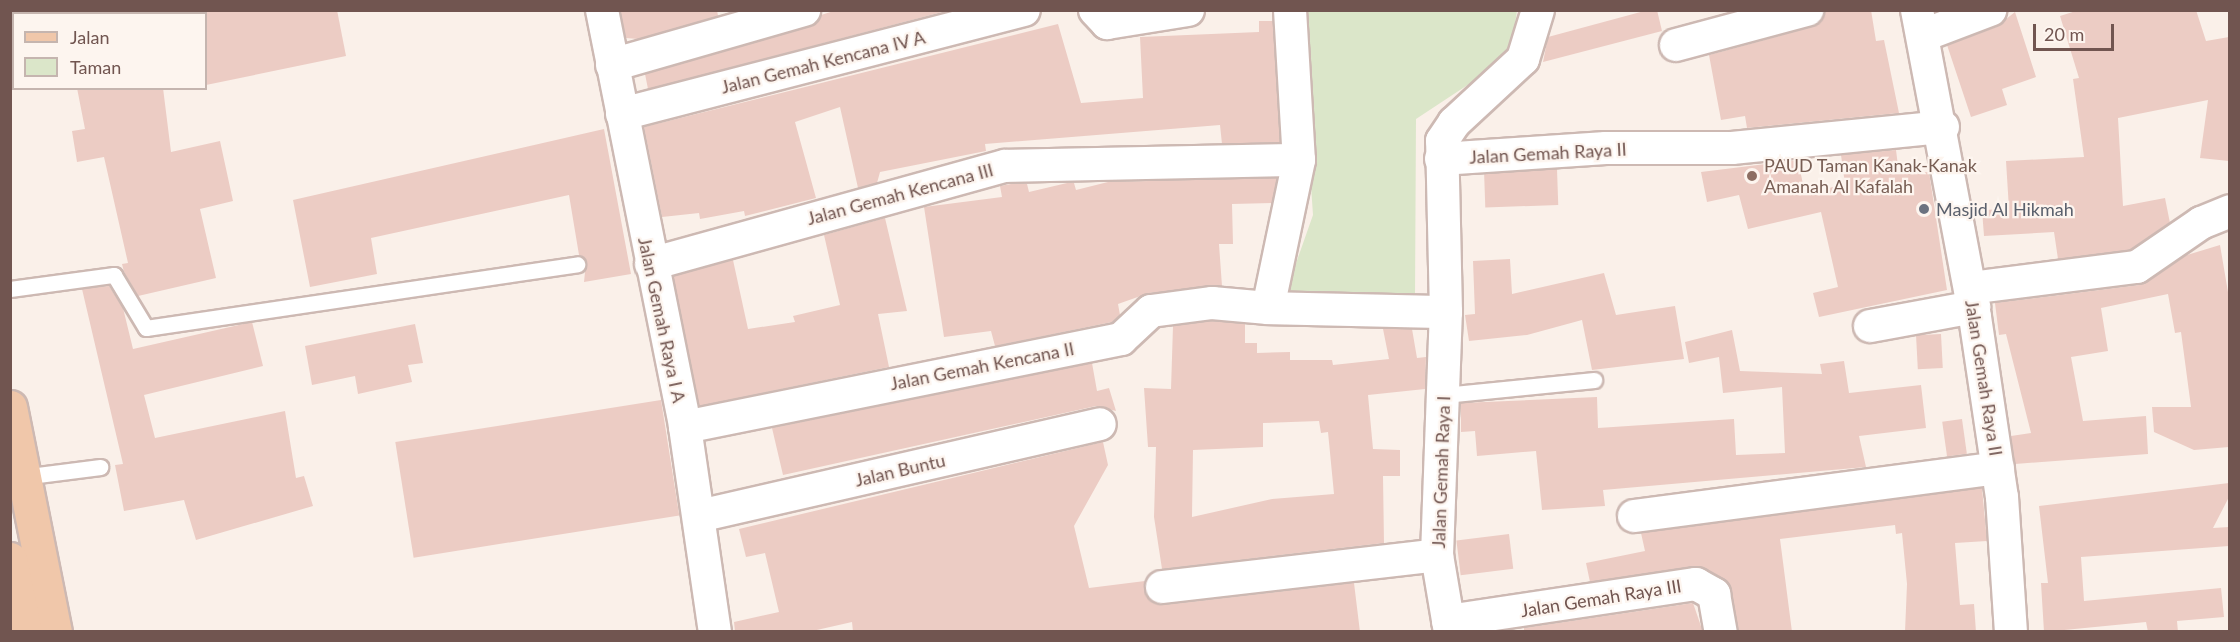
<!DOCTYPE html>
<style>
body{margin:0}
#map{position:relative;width:2240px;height:642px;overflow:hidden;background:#faf0e9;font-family:Lato,sans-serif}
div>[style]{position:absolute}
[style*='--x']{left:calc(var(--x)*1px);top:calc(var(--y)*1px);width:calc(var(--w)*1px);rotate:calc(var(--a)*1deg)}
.green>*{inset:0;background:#dbe6c9}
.building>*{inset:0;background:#ecccc4;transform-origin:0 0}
.roads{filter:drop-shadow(2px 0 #cdb9b3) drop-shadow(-2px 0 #cdb9b3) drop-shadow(0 2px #cdb9b3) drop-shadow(0 -2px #cdb9b3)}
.service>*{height:15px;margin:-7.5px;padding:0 7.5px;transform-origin:7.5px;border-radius:7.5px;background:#fff}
.minor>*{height:32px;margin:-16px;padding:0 16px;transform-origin:16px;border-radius:16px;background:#fff}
.primary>*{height:33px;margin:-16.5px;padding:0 16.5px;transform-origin:16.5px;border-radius:16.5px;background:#f0c7aa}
.dots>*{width:16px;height:16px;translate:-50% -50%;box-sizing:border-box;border:3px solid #fdf5ef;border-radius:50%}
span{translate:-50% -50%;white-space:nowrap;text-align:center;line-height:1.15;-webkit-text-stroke:4.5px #fdf5ef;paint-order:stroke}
.street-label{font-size:18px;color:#715550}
.education-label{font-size:18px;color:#785e54}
.left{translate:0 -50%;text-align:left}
.worship-label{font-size:18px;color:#5b616d}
.frame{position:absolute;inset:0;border:12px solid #715550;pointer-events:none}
.legend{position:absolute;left:12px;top:12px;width:195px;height:78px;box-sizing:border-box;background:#fdf5ef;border:2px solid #c5b5af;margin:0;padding:8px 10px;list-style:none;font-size:18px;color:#715550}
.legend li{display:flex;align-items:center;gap:12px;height:30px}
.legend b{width:30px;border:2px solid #c5b5af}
.scale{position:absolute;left:2033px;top:24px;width:81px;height:27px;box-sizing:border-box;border:3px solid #715550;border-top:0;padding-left:8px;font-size:18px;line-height:21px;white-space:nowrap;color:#715550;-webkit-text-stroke:4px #fdf5ef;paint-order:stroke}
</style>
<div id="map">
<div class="green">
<i style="clip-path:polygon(1299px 11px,1517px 11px,1510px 57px,1416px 119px,1415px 298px,1282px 303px,1313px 215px)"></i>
</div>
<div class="building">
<i style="clip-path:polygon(206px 10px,337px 10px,346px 56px,206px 85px)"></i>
<i style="clip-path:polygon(620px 10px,717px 10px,718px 16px,638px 39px,626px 38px)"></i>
<i style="clip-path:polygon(837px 10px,950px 10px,648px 89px,645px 74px,809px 27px,821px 15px)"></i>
<i style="clip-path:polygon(1648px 10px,1657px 10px,1662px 31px,1543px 62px,1548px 37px)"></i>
<i style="clip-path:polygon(1824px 10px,1871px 10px,1876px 41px,1884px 40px,1899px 113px,1747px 128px,1745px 116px,1721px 120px,1709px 55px,1812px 27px)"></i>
<i style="clip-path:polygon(2079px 10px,2196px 10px,2206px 41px,2229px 37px,2229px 161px,2200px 158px,2208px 100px,2118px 118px,2123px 206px,2165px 198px,2170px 223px,2130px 250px,2058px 259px,2054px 232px,1984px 236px,1982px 210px,2009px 209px,2006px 161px,2084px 157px,2073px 79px,2079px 78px,2060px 16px)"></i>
<i style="clip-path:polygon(2015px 12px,2036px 77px,2002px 89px,2007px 105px,1971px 117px,1947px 45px,1996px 27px)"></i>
<i style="clip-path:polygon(1259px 21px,1273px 21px,1280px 142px,1222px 144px,1220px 125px,985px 144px,986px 151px,880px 172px,877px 183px,858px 188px,840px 107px,795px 122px,816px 198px,745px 216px,744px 211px,700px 219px,699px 213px,662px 217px,644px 127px,1058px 24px,1081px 103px,1143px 98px,1140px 37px,1259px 32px)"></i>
<i style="clip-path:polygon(77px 88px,163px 88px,171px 152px,220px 141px,233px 201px,200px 209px,216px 278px,138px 296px,124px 272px,122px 264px,128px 263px,104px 157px,77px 162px,72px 131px,85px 129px)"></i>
<i style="clip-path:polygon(604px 129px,631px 274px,584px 282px,586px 262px,579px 255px,569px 195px,371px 238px,377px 274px,310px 287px,293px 200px)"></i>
<i style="clip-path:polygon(1896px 150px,1899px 174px,1929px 172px,1947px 290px,1819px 317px,1813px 293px,1838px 287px,1821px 212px,1748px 229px,1739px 195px,1707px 202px,1701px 172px,1798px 160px,1805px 194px,1845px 184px,1841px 155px)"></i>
<i style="left:1557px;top:169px;width:36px;height:73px;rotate:88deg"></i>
<i style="clip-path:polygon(1277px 178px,1272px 203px,1232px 204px,1233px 244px,1219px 244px,1222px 286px,1149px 293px,1118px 304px,1120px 315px,1112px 322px,995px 346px,991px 331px,944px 337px,924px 207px,1002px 197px,1000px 186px,1011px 184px,1027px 184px,1029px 192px,1067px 183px,1074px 183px,1076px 190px,1108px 182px)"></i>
<i style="clip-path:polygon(885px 218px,907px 311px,878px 314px,889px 367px,699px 406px,673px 276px,733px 260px,748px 329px,795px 322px,793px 316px,840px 305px,824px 235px)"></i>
<i style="clip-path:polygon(2220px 245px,2229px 298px,2229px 447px,2194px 450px,2154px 432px,2152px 407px,2191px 407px,2181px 332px,2175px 333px,2168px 294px,2101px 308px,2108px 351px,2071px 357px,2083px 421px,2146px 416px,2148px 454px,2015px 464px,2011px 436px,2031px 433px,2006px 334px,1999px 335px,1995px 303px,2139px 285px,2187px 255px)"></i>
<i style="clip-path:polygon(1510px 259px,1512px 294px,1604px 273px,1616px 315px,1675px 306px,1684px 359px,1592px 370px,1582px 320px,1527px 335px,1469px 341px,1465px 315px,1475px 314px,1473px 261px)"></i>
<i style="clip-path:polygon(109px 286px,123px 308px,133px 349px,252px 322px,263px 366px,144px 395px,155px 438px,285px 411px,296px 478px,304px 476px,313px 506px,196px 540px,184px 500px,124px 511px,115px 465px,123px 464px,82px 289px)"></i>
<i style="clip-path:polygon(evenodd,1212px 321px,1245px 324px,1245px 343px,1257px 343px,1257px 353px,1290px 352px,1290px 360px,1332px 360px,1333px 365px,1389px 359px,1383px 329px,1412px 329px,1417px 358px,1426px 357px,1425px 389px,1368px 395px,1373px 449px,1400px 450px,1400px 476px,1383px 476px,1384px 543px,1162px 569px,1154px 517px,1156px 447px,1148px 447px,1144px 388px,1171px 389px,1173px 326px,1212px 321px,1319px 421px,1321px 433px,1328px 432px,1334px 494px,1272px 499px,1192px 517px,1193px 450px,1263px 447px,1263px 423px,1319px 421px)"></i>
<i style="clip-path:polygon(415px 324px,423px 363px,408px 365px,412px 382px,358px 394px,355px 376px,312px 385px,305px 346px)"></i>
<i style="clip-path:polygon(1732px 330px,1740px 371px,1822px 374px,1820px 364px,1844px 361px,1849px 393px,1921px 385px,1926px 428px,1859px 436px,1866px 467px,1603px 490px,1605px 506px,1542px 510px,1536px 451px,1477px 456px,1475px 431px,1461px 432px,1461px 403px,1597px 397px,1598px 428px,1734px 419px,1736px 455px,1785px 453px,1782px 387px,1723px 393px,1719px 357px,1689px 363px,1685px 342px)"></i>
<i style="left:1941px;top:334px;width:34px;height:25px;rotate:87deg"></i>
<i style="clip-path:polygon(1092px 363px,1097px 391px,1109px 388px,1116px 411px,1096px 406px,783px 475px,772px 428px)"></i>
<i style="left:661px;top:400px;width:117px;height:269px;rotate:81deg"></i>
<i style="left:1962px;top:419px;width:35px;height:20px;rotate:82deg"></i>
<i style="clip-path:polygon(1103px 442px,1108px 465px,1074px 526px,1089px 588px,1145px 581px,1148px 598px,1164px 605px,1354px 583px,1360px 632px,853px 632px,852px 622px,808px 632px,735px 632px,734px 622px,779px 612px,765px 553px,746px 557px,739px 529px)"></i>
<i style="clip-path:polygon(2229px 483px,2229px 497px,2213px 528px,2229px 527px,2229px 546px,2081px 557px,2084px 601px,2221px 588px,2224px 617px,2177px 621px,2178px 632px,2148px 632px,2146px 622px,2044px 632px,2041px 583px,2048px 583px,2039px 506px)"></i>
<i style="clip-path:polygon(1982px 488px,1987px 541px,1955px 543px,1960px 605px,1974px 604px,1976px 632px,1905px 632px,1907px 584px,1902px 533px,1896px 534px,1895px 525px,1780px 539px,1792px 632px,1739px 632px,1729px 584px,1704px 568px,1590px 582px,1586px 563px,1645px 551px,1641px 533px)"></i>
<i style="left:1509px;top:534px;width:35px;height:53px;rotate:83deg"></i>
<i style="clip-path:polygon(1693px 603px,1703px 632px,1524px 632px,1524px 628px)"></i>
</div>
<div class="roads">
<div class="service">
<i style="--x:10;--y:289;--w:105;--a:-7.7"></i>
<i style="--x:114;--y:275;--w:62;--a:58.9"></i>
<i style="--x:146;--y:328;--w:436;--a:-8.4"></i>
<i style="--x:1444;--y:395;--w:151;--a:-5.7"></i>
<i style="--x:22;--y:477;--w:79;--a:-7.3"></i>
</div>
<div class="minor">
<i style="--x:602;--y:10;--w:425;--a:78.7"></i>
<i style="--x:685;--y:427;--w:207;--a:81.7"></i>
<i style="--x:1095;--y:10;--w:18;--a:47"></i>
<i style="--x:1107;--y:23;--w:82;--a:-9.1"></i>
<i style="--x:1290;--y:10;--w:150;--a:86.6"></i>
<i style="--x:1299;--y:160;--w:151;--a:101.8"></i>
<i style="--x:1268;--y:308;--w:178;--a:1.3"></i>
<i style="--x:1917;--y:10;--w:312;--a:79.3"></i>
<i style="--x:1975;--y:317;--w:182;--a:81.5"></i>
<i style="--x:2002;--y:497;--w:135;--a:86.2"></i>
<i style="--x:1924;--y:35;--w:71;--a:-20.7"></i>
<i style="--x:1676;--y:45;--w:136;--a:-15"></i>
<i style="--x:612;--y:65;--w:200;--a:-16"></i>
<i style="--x:622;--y:114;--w:415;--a:-14.5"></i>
<i style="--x:1441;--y:159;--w:165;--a:-3.8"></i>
<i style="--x:1606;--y:148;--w:126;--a:0"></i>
<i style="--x:1732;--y:148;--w:212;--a:-5.7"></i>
<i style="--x:651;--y:264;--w:367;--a:-15.5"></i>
<i style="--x:1005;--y:166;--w:294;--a:-1.2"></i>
<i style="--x:1970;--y:288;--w:168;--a:-7.2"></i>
<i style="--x:2137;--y:267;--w:78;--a:-34.5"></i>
<i style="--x:2201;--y:223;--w:31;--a:-22"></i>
<i style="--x:1870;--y:326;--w:106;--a:-10.4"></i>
<i style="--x:685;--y:427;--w:445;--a:-11.4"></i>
<i style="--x:1121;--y:339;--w:41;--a:-43"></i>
<i style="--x:1151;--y:311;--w:62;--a:-7.5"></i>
<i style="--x:1212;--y:303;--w:56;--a:5.1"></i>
<i style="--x:699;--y:516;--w:411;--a:-12.9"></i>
<i style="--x:1634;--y:516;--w:367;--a:-7.5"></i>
<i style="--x:1162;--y:587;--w:277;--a:-6.6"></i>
<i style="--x:1448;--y:621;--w:251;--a:-8.5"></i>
<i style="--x:1696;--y:584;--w:21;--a:29"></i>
<i style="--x:1714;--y:594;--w:39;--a:80"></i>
<i style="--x:1450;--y:632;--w:78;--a:-99.6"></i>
<i style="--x:1437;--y:555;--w:243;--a:-87.9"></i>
<i style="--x:1446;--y:312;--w:171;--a:-91.3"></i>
<i style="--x:1442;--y:141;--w:22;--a:-56"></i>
<i style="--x:1454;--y:123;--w:94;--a:-42.8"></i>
<i style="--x:1523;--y:59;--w:51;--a:-73"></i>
</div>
<div class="primary">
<i style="--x:10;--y:407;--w:229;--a:78.7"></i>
<i style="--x:10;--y:559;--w:75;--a:78.4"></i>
</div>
</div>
<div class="dots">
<i style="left:1752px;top:176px;background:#8d6e63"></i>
<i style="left:1924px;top:209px;background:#6b7280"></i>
</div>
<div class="street-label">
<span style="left:823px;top:62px;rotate:-14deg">Jalan Gemah Kencana IV A</span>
<span style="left:1548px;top:153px;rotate:-3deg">Jalan Gemah Raya II</span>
<span style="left:900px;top:194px;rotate:-15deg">Jalan Gemah Kencana III</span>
<span style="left:662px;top:320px;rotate:78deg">Jalan Gemah Raya I A</span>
<span style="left:982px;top:366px;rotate:-11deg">Jalan Gemah Kencana II</span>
<span style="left:1984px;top:378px;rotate:81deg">Jalan Gemah Raya II</span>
<span style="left:900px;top:470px;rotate:-13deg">Jalan Buntu</span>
<span style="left:1441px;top:472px;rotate:-88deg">Jalan Gemah Raya I</span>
<span style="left:1601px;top:598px;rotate:-9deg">Jalan Gemah Raya III</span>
</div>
<div class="education-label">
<span class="left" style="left:1764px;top:176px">PAUD Taman Kanak-Kanak<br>Amanah Al Kafalah</span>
</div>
<div class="worship-label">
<span class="left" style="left:1936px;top:209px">Masjid Al Hikmah</span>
</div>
<div class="frame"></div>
<ul class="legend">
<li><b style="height:8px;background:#f0c7aa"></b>Jalan</li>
<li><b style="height:16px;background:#dbe6c9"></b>Taman</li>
</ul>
<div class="scale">20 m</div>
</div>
